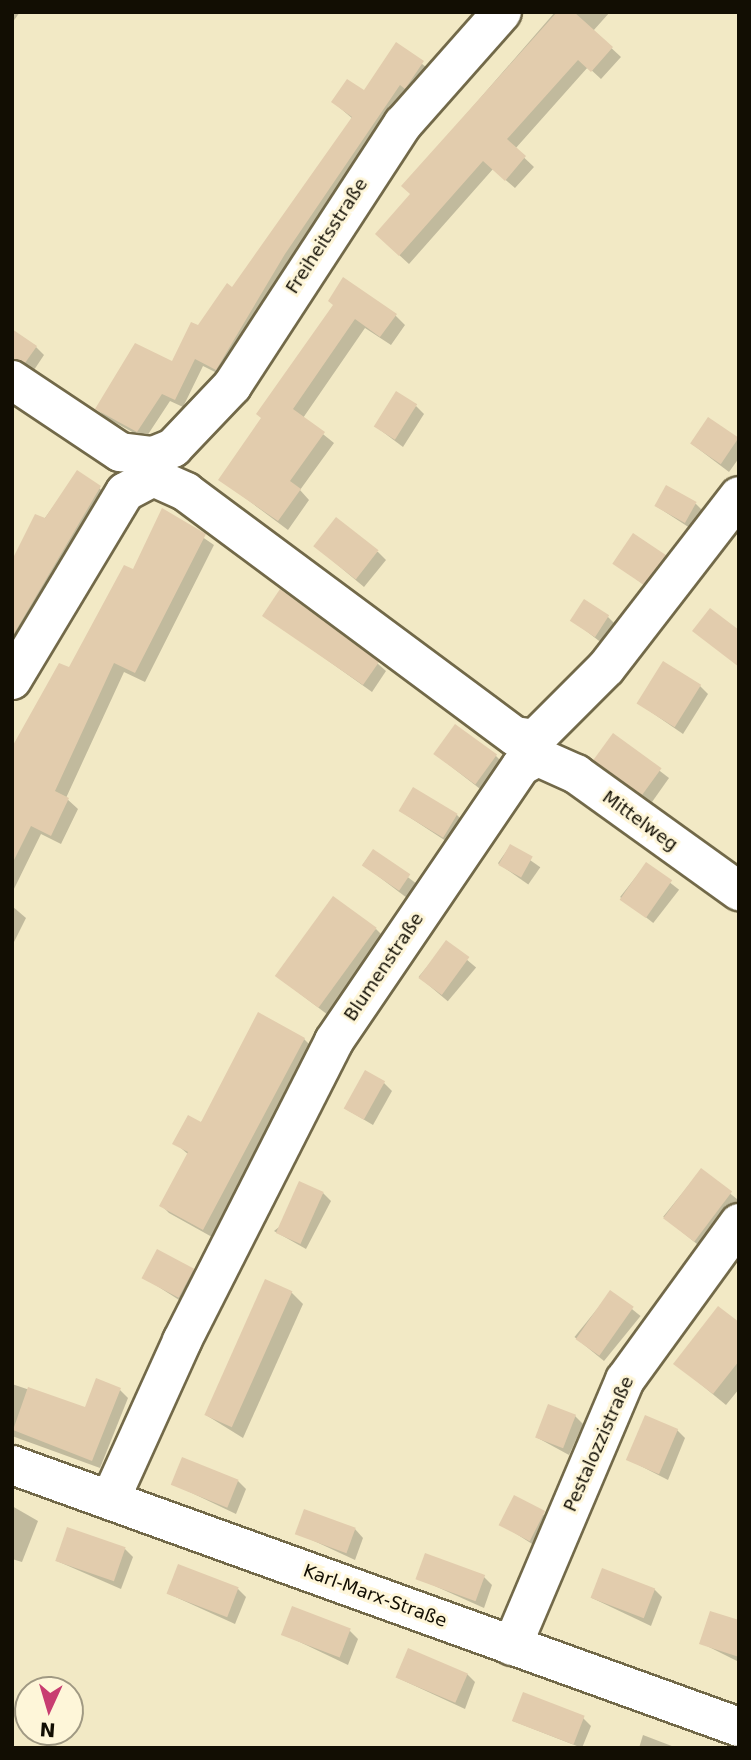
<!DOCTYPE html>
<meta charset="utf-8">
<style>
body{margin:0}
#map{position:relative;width:751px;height:1760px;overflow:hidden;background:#f2e9c5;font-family:"DejaVu Sans",sans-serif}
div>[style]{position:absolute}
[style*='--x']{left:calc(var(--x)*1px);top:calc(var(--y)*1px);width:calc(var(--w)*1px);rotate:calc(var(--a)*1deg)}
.shadow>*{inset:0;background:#0003;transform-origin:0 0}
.building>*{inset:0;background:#e2ccad;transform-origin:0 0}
.roads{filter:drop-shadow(2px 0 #726949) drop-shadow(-2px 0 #726949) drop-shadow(0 2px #726949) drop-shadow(0 -2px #726949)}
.minor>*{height:38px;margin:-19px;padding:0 19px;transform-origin:19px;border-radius:19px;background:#fff}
span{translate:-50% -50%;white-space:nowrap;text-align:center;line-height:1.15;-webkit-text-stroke:6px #fef6d9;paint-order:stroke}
.street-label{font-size:18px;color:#120e03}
.frame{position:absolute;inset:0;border:14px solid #120e03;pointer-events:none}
.north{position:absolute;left:14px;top:1676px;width:70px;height:70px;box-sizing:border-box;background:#fef6d9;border:2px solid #a09983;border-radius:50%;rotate:184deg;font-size:19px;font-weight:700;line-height:28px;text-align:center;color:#120e03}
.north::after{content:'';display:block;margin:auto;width:24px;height:32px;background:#c83d71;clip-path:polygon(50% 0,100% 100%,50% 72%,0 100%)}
</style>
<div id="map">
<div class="shadow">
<i style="clip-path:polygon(12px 12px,20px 12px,12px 23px)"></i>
<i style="clip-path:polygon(555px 12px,610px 12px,593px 31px,621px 57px,601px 79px,588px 67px,515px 149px,534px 167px,515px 188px,493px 169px,409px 264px,386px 243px,412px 195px,404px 186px)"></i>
<i style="clip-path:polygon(397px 44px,431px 71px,225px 377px,203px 366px,183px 407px,170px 401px,145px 439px,105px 417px,97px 409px,173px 363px,233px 289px,353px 119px,333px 102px,364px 92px)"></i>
<i style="clip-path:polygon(335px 306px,395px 315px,405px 325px,391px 345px,365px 328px,303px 418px,334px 443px,300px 490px,309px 500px,288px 530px,221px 480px)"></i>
<i style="clip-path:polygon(36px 347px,44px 355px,34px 370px,12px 358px)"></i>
<i style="clip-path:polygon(416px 406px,424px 414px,403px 447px,375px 426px)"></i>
<i style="clip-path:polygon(708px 419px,739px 440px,739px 458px,729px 472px,692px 444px)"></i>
<i style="clip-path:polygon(78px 472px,108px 495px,12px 656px,12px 564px)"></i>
<i style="clip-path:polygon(696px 504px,704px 512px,693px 530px,656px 506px)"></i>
<i style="clip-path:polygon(163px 510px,214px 545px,145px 682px,124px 672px,66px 798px,78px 809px,61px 844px,41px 834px,12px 893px,12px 753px,134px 571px)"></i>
<i style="clip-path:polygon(315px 546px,378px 552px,386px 560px,364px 587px)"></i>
<i style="clip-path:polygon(664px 556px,672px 564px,652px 591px,615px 563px)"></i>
<i style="clip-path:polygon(264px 615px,377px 663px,386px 671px,372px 692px)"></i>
<i style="clip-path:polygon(608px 617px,616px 625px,603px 644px,572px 620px)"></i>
<i style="clip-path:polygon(700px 686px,708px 694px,683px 734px,638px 703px)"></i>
<i style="clip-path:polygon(613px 735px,669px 778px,652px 802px,604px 767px)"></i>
<i style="clip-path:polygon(435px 754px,496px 756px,504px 764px,484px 792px)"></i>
<i style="clip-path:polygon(400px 811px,457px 815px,465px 823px,452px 845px)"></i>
<i style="left:510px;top:846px;width:37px;height:21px;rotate:35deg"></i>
<i style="left:373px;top:851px;width:55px;height:17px;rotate:37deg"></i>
<i style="left:646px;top:864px;width:42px;height:42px;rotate:38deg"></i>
<i style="clip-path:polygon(12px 906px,26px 918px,12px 946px)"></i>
<i style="clip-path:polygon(376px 929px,384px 937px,328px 1015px,278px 977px)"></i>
<i style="left:447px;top:943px;width:38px;height:44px;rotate:40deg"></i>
<i style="clip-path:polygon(304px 1039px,312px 1047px,212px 1237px,169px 1213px,161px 1205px,189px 1155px,175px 1143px)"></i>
<i style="clip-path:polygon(384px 1083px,392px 1091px,373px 1125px,346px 1109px)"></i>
<i style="left:701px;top:1170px;width:49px;height:60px;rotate:39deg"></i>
<i style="clip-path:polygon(323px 1193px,331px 1201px,306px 1249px,274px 1231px)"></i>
<i style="clip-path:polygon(193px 1270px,201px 1278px,187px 1305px,143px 1277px)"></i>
<i style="clip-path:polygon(291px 1292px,303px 1304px,243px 1438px,206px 1415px)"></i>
<i style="left:611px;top:1292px;width:38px;height:58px;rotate:39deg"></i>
<i style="clip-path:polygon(739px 1324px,739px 1389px,726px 1405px,676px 1364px)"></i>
<i style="clip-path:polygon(12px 1384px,86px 1409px,120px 1390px,128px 1398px,100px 1468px,12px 1436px)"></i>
<i style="clip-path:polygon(575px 1416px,583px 1424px,569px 1455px,536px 1437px)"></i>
<i style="clip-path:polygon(677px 1430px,685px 1438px,668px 1480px,629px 1460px)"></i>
<i style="clip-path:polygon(238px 1481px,246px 1489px,236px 1514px,173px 1484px)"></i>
<i style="clip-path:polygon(515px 1497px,553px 1521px,540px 1549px,501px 1524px)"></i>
<i style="clip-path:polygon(12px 1506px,38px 1521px,22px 1562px,12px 1559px)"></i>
<i style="clip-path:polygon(355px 1529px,363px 1538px,355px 1560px,297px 1533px)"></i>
<i style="clip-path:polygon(125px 1549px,133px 1557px,121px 1589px,57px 1561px)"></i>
<i style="clip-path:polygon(484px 1577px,492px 1585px,484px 1608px,417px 1578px)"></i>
<i style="clip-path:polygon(238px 1589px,246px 1597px,235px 1624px,169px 1594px)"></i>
<i style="clip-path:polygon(654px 1589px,662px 1597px,651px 1626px,592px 1598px)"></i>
<i style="clip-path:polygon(739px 1622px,739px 1662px,701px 1643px)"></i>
<i style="clip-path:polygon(350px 1631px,358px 1639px,348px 1665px,283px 1634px)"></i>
<i style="clip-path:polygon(467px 1674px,475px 1682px,465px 1709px,398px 1678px)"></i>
<i style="clip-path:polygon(583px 1718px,591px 1726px,582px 1748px,513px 1721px)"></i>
<i style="clip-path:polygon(643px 1735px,677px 1748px,639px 1748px)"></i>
</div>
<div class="building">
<i style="clip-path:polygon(557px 12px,574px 12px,613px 47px,591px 72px,578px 60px,507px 139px,526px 156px,505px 181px,483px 161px,399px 256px,375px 234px,410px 194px,401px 186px)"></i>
<i style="clip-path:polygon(396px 42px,424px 61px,405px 89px,400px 85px,285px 254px,216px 370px,195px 359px,175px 400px,162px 394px,137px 432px,95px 409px,135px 343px,172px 361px,191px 322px,198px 325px,227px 283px,232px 287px,352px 117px,331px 102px,347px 79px,364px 90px)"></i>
<i style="clip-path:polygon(343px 277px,397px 314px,380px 337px,355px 319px,293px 409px,325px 432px,290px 481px,301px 489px,278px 521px,218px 480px,261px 418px,256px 414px,333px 305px,328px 301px)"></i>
<i style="clip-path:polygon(12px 329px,37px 346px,25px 363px,12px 358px)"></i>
<i style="left:396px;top:391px;width:25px;height:42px;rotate:32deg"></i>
<i style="left:708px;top:417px;width:37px;height:32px;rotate:34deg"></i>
<i style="clip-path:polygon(77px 470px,101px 486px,12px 637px,12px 560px,35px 514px,45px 518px)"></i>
<i style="left:666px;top:485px;width:35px;height:24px;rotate:29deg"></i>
<i style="clip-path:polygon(162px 508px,206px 534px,135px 673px,114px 663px,55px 791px,69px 798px,51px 836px,31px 826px,12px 864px,12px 747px,59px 663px,69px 667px,124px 565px,133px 569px)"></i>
<i style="left:336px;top:517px;width:54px;height:37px;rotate:38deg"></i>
<i style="left:633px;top:533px;width:40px;height:37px;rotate:34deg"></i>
<i style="clip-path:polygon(280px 589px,379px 662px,363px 685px,262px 616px)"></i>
<i style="left:584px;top:599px;width:30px;height:26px;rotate:33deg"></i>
<i style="clip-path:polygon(710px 608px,739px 630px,739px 667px,692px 631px)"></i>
<i style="left:663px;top:661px;width:45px;height:50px;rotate:32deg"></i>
<i style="left:455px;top:724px;width:52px;height:37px;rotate:36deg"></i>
<i style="left:613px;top:733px;width:60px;height:34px;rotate:36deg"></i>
<i style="left:413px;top:787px;width:52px;height:28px;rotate:31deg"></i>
<i style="left:510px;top:844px;width:26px;height:24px;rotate:29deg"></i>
<i style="left:373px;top:849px;width:45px;height:20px;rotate:34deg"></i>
<i style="left:646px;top:862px;width:32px;height:46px;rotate:35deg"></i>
<i style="left:333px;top:896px;width:54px;height:99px;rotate:36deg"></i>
<i style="left:446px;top:940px;width:29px;height:47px;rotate:36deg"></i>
<i style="clip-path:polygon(258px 1012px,305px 1038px,203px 1230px,159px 1206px,188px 1152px,172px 1144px,188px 1115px,201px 1122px)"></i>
<i style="left:365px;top:1070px;width:23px;height:44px;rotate:29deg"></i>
<i style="left:701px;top:1168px;width:39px;height:63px;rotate:37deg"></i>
<i style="left:299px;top:1181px;width:27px;height:57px;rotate:24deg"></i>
<i style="left:157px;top:1249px;width:42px;height:33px;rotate:28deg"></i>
<i style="left:265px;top:1279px;width:30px;height:149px;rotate:24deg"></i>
<i style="left:610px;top:1290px;width:29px;height:60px;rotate:35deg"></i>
<i style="clip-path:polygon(718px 1306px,739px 1322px,739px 1361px,713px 1394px,673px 1364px)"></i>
<i style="clip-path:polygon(96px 1378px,121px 1388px,92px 1461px,13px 1430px,28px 1387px,85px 1407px)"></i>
<i style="left:548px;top:1404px;width:30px;height:36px;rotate:21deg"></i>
<i style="left:645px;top:1415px;width:36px;height:49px;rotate:23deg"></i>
<i style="left:182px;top:1457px;width:61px;height:30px;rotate:22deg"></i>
<i style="left:514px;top:1495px;width:35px;height:34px;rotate:27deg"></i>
<i style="left:304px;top:1509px;width:55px;height:27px;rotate:20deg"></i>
<i style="left:67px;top:1527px;width:62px;height:36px;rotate:19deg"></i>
<i style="left:425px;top:1553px;width:64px;height:28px;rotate:20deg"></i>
<i style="left:178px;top:1564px;width:65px;height:32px;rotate:21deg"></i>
<i style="left:602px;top:1568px;width:57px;height:32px;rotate:21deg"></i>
<i style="left:292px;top:1606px;width:63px;height:31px;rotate:21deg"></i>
<i style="clip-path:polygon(710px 1611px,739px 1620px,739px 1657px,699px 1644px)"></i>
<i style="left:408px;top:1648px;width:65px;height:32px;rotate:23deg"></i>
<i style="left:523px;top:1692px;width:66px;height:31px;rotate:21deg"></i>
</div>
<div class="roads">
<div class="minor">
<i style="--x:12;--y:380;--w:130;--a:33.7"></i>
<i style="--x:120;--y:452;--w:33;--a:7"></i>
<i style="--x:153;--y:456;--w:22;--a:-22"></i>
<i style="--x:173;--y:448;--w:86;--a:-46.4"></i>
<i style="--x:232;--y:386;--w:313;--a:-56.9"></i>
<i style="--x:403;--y:124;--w:149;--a:-48.5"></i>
<i style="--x:12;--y:680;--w:219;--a:-59"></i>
<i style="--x:125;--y:492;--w:32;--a:-28"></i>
<i style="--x:153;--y:477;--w:36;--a:24"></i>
<i style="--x:186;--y:492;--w:410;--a:36.6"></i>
<i style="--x:515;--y:736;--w:20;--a:9"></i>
<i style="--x:535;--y:739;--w:100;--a:-45"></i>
<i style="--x:606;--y:668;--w:217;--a:-52.3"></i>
<i style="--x:538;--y:757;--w:42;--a:24.1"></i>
<i style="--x:576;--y:774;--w:201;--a:35.7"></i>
<i style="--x:12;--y:1465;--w:773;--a:19.82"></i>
<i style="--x:110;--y:1500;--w:175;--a:-65.6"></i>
<i style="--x:182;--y:1341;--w:336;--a:-63.1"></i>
<i style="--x:334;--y:1041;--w:333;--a:-55.8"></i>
<i style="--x:521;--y:766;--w:19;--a:-28"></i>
<i style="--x:512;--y:1646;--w:289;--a:-67"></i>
<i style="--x:625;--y:1380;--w:194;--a:-54"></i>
</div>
</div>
<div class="street-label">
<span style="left:327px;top:236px;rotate:-57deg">Freiheitsstraße</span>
<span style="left:640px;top:821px;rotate:36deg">Mittelweg</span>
<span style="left:384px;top:967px;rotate:-56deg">Blumenstraße</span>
<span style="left:599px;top:1444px;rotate:-66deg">Pestalozzistraße</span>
<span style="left:375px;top:1596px;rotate:20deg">Karl-Marx-Straße</span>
</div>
<div class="frame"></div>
<div class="north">N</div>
</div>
